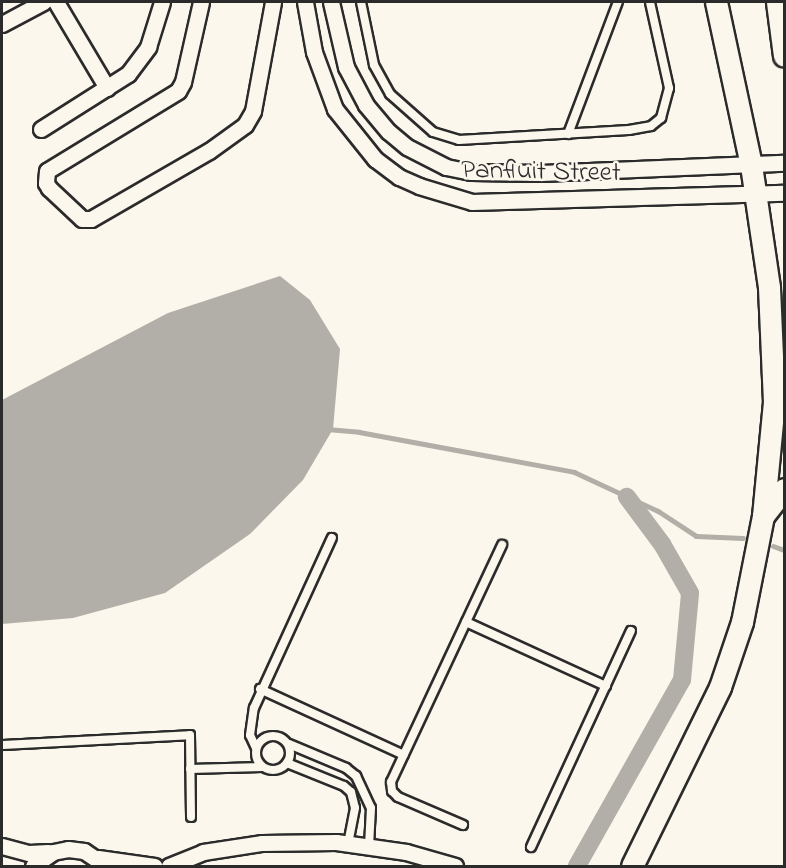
<!DOCTYPE html>
<style>
body{margin:0}
#map{position:relative;width:786px;height:868px;overflow:hidden;background:#fbf7ec;font-family:"Indie Flower",sans-serif}
div>[style]{position:absolute}
[style*='--x']{left:calc(var(--x)*1px);top:calc(var(--y)*1px);width:calc(var(--w)*1px);rotate:calc(var(--a)*1deg)}
.water>*{inset:0;background:#b1afa7}
.stream>*{height:5px;margin:-2.5px;padding:0 2.5px;transform-origin:2.5px;border-radius:2.5px;background:#b1afa7}
.canal>*{height:18px;margin:-9px;padding:0 9px;transform-origin:9px;border-radius:9px;background:#b1afa7}
.roads{filter:drop-shadow(2px 0 #2b2b2b) drop-shadow(-2px 0 #2b2b2b) drop-shadow(0 2px #2b2b2b) drop-shadow(0 -2px #2b2b2b)}
.service>*{height:8px;margin:-4px;padding:0 4px;transform-origin:4px;border-radius:4px;background:#fbf7ec}
.service>.ring{margin:-4px;padding:0;box-sizing:content-box;background:none;border:8px solid #fbf7ec;border-radius:50%}
.minor>*{height:15px;margin:-7.5px;padding:0 7.5px;transform-origin:7.5px;border-radius:7.5px;background:#fbf7ec}
.secondary>*{height:21px;margin:-10.5px;padding:0 10.5px;transform-origin:10.5px;border-radius:10.5px;background:#fbf7ec}
span{translate:-50% -50%;white-space:nowrap;text-align:center;line-height:1.15;-webkit-text-stroke:5px #fbf7ec;paint-order:stroke}
.street-label{font-size:27px;color:#2b2b2b}
.frame{position:absolute;inset:0;border:3px solid #2b2b2b;pointer-events:none}
</style>
<div id="map">
<div class="water">
<i style="clip-path:polygon(280px 276px,310px 300px,340px 349px,333px 429px,303px 480px,250px 534px,165px 593px,73px 618px,2px 624px,2px 400px,168px 313px)"></i>
</div>
<div class="stream">
<i style="--x:327;--y:429;--w:32;--a:5"></i>
<i style="--x:359;--y:432;--w:219;--a:10.5"></i>
<i style="--x:574;--y:472;--w:93;--a:24.9"></i>
<i style="--x:658;--y:511;--w:45;--a:33.3"></i>
<i style="--x:696;--y:536;--w:47;--a:2.4"></i>
<i style="--x:773;--y:546;--w:12;--a:20"></i>
</div>
<div class="canal">
<i style="--x:577;--y:866;--w:214;--a:-60.6"></i>
<i style="--x:682;--y:680;--w:87;--a:-84.7"></i>
<i style="--x:690;--y:593;--w:56;--a:-119.7"></i>
<i style="--x:662;--y:544;--w:59;--a:-126.7"></i>
</div>
<div class="roads">
<div class="service">
<i style="--x:361;--y:2;--w:64;--a:78.3"></i>
<i style="--x:374;--y:65;--w:33;--a:61"></i>
<i style="--x:390;--y:94;--w:57;--a:41.5"></i>
<i style="--x:433;--y:132;--w:27;--a:17"></i>
<i style="--x:459;--y:140;--w:170;--a:-3.4"></i>
<i style="--x:629;--y:130;--w:22;--a:-10"></i>
<i style="--x:651;--y:126;--w:13;--a:-39"></i>
<i style="--x:661;--y:118;--w:31;--a:-75"></i>
<i style="--x:669;--y:88;--w:88;--a:-102.5"></i>
<i style="--x:568;--y:134;--w:141;--a:-69.3"></i>
<i style="--x:466;--y:622;--w:154;--a:24.6"></i>
<i style="--x:260;--y:689;--w:158;--a:24.6"></i>
<i class="ring" style="left:256px;top:736px;width:26px;height:26px"></i>
<i style="--x:289;--y:744;--w:62;--a:22.8"></i>
<i style="--x:346;--y:768;--w:13;--a:39"></i>
<i style="--x:356;--y:776;--w:35;--a:65"></i>
<i style="--x:371;--y:808;--w:39;--a:93"></i>
<i style="--x:2;--y:745;--w:188;--a:-3"></i>
<i style="--x:190;--y:735;--w:82;--a:89.3"></i>
<i style="--x:256;--y:748;--w:14;--a:-115"></i>
<i style="--x:250;--y:735;--w:27;--a:-82"></i>
<i style="--x:254;--y:708;--w:187;--a:-65.4"></i>
<i style="--x:287;--y:763;--w:61;--a:22"></i>
<i style="--x:344;--y:786;--w:9;--a:41"></i>
<i style="--x:351;--y:792;--w:16;--a:76"></i>
<i style="--x:355;--y:808;--w:37;--a:101"></i>
<i style="--x:190;--y:769;--w:72;--a:-1.6"></i>
<i style="--x:463;--y:825;--w:71;--a:-156.7"></i>
<i style="--x:398;--y:797;--w:8;--a:-135"></i>
<i style="--x:392;--y:791;--w:9;--a:-96"></i>
<i style="--x:391;--y:782;--w:262;--a:-64.9"></i>
<i style="--x:531;--y:847;--w:238;--a:-65.2"></i>
</div>
<div class="minor">
<i style="--x:56;--y:2;--w:100;--a:59.3"></i>
<i style="--x:201;--y:2;--w:82;--a:102.7"></i>
<i style="--x:183;--y:82;--w:10;--a:119"></i>
<i style="--x:178;--y:91;--w:153;--a:148.6"></i>
<i style="--x:47;--y:171;--w:12;--a:95"></i>
<i style="--x:46;--y:183;--w:6;--a:59"></i>
<i style="--x:49;--y:188;--w:45;--a:43.2"></i>
<i style="--x:82;--y:219;--w:9;--a:0"></i>
<i style="--x:91;--y:219;--w:136;--a:-30"></i>
<i style="--x:209;--y:151;--w:44;--a:-35.8"></i>
<i style="--x:245;--y:125;--w:16;--a:-60"></i>
<i style="--x:253;--y:111;--w:111;--a:-79.6"></i>
<i style="--x:305;--y:2;--w:51;--a:79.8"></i>
<i style="--x:314;--y:52;--w:61;--a:69.8"></i>
<i style="--x:335;--y:109;--w:64;--a:51.3"></i>
<i style="--x:375;--y:159;--w:30;--a:37"></i>
<i style="--x:399;--y:177;--w:22;--a:24"></i>
<i style="--x:419;--y:186;--w:55;--a:16.8"></i>
<i style="--x:472;--y:202;--w:312;--a:-1.7"></i>
<i style="--x:331;--y:2;--w:67;--a:77"></i>
<i style="--x:346;--y:67;--w:43;--a:62.2"></i>
<i style="--x:366;--y:105;--w:35;--a:50"></i>
<i style="--x:389;--y:132;--w:23;--a:40"></i>
<i style="--x:407;--y:147;--w:44;--a:27.1"></i>
<i style="--x:446;--y:167;--w:25;--a:11"></i>
<i style="--x:471;--y:172;--w:70;--a:0.8"></i>
<i style="--x:541;--y:173;--w:243;--a:-2.4"></i>
<i style="--x:2;--y:24;--w:47;--a:-28.2"></i>
<i style="--x:41;--y:129;--w:103;--a:-32.3"></i>
<i style="--x:128;--y:74;--w:34;--a:-53"></i>
<i style="--x:148;--y:47;--w:47;--a:-72.7"></i>
<i style="--x:2;--y:846;--w:28;--a:15"></i>
<i style="--x:29;--y:853;--w:19;--a:-3"></i>
<i style="--x:98;--y:858;--w:57;--a:8.1"></i>
<i style="--x:33;--y:866;--w:24;--a:-35"></i>
<i style="--x:53;--y:852;--w:15;--a:-11"></i>
<i style="--x:68;--y:849;--w:16;--a:7"></i>
<i style="--x:84;--y:851;--w:27;--a:34"></i>
<i style="--x:169;--y:866;--w:37;--a:-22"></i>
<i style="--x:203;--y:852;--w:60;--a:-8.7"></i>
<i style="--x:262;--y:843;--w:74;--a:-0.8"></i>
<i style="--x:336;--y:842;--w:71;--a:8.1"></i>
<i style="--x:406;--y:852;--w:51;--a:15.9"></i>
</div>
<div class="secondary">
<i style="--x:777;--y:2;--w:54;--a:82.6"></i>
<i style="--x:763;--y:516;--w:34;--a:-52"></i>
<i style="--x:632;--y:866;--w:199;--a:-63.8"></i>
<i style="--x:720;--y:687;--w:69;--a:-71.3"></i>
<i style="--x:742;--y:622;--w:108;--a:-78.8"></i>
<i style="--x:763;--y:516;--w:115;--a:-84.5"></i>
<i style="--x:774;--y:402;--w:115;--a:-92.5"></i>
<i style="--x:769;--y:287;--w:123;--a:-98.4"></i>
<i style="--x:751;--y:165;--w:167;--a:-102.1"></i>
</div>
</div>
<div class="street-label">
<span style="left:541px;top:172px;rotate:1deg">Panfluit Street</span>
</div>
<div class="frame"></div>
</div>
